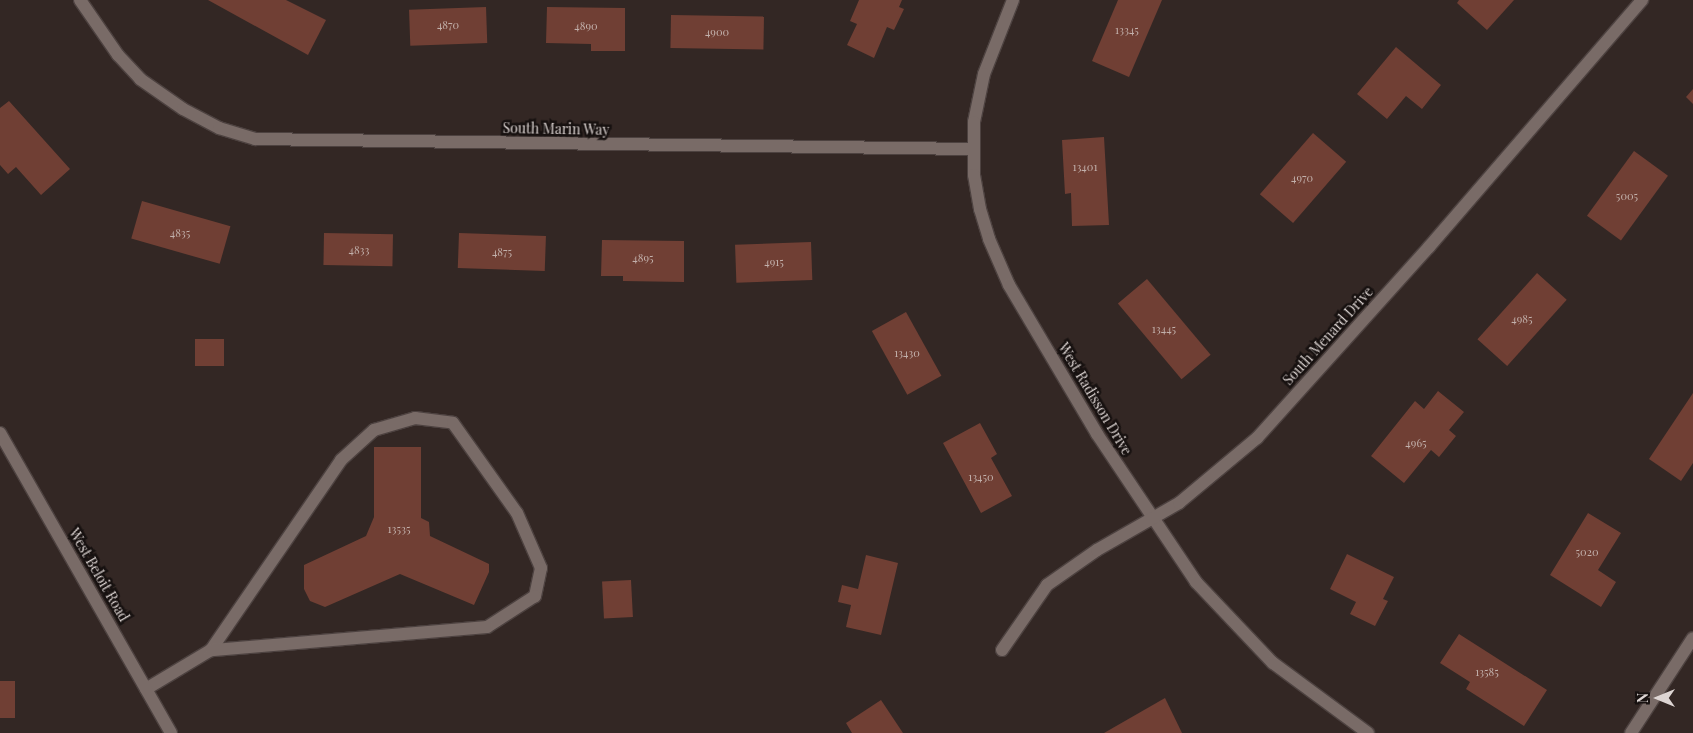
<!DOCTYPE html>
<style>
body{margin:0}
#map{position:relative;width:1693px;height:733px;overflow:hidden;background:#332724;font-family:"Playfair Display",serif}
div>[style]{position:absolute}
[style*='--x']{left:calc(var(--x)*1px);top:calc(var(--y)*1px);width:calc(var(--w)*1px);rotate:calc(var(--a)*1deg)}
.building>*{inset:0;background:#703f34;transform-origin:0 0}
.roads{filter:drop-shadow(1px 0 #4d4240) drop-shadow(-1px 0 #4d4240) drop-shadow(0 1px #4d4240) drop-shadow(0 -1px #4d4240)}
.lane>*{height:12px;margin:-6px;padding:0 6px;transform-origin:6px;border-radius:6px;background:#796b67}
.street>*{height:12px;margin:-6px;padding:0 6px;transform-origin:6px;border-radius:6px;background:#796b67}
.secondary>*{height:12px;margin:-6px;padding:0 6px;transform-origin:6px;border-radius:6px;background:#796b67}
span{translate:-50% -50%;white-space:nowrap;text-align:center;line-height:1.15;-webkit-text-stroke:5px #171110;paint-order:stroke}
.number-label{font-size:11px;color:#c2b0ab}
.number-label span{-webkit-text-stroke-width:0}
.street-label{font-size:14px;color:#ddd5d3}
.north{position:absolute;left:1633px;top:673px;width:50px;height:50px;-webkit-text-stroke:4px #171110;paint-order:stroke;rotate:270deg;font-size:14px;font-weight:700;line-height:20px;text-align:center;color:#ddd5d3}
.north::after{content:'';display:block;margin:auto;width:18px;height:22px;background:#ddd5d3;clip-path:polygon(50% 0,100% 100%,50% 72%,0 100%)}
</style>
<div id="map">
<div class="building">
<i style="clip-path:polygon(208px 0,286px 0,326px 20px,308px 55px)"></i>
<i style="clip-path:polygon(859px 0,902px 0,899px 7px,904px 9px,894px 30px,887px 27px,874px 58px,847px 45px,857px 24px,850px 21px)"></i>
<i style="clip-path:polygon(1118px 0,1162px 0,1129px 77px,1092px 61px)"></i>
<i style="clip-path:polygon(1459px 0,1514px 0,1487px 30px,1457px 3px)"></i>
<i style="left:486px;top:7px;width:36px;height:77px;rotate:88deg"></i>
<i style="clip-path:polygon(547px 7px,625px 8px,625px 51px,591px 51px,591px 44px,546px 43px)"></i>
<i style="left:671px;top:15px;width:93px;height:33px;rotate:1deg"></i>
<i style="clip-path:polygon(1396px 47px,1441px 85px,1422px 109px,1406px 96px,1387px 119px,1357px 94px)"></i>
<i style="clip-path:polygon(1693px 89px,1693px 104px,1686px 97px)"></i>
<i style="clip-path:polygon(9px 101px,70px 169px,41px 195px,16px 167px,8px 174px,0 165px,0 108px)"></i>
<i style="left:1313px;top:133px;width:44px;height:81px;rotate:41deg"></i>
<i style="clip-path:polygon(1104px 137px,1109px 225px,1072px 226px,1071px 193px,1065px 194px,1062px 140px)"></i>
<i style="left:1634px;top:151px;width:42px;height:80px;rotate:36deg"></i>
<i style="left:142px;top:201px;width:92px;height:39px;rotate:16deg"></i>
<i style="left:324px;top:233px;width:69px;height:32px;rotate:1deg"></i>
<i style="left:459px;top:233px;width:87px;height:35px;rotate:2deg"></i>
<i style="clip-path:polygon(602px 240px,684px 241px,684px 282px,623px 281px,623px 276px,601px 276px)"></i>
<i style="left:811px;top:242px;width:38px;height:76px;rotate:88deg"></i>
<i style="left:1537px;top:273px;width:40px;height:89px;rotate:42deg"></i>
<i style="left:1147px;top:279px;width:99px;height:38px;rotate:50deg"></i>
<i style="left:906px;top:312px;width:73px;height:39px;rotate:61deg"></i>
<i style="left:195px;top:339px;width:29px;height:27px"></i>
<i style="clip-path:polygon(1438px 391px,1464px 412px,1449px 430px,1456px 436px,1439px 457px,1431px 450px,1404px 483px,1371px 456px,1415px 401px,1424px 409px)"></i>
<i style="clip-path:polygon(1693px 393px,1693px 463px,1681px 481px,1649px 459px)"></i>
<i style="clip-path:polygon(980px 423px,997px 454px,991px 458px,1012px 496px,981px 513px,943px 443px)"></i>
<i style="clip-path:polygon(374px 447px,421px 447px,421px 518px,429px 522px,430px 536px,489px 564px,489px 572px,474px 605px,400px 574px,325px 607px,310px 601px,304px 589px,304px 565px,366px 536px,374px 517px)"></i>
<i style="clip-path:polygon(1588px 513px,1621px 533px,1598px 570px,1616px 582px,1601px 607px,1550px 575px)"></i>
<i style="clip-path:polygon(1347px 554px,1394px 577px,1383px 599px,1388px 601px,1375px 626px,1350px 614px,1356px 602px,1330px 589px)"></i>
<i style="clip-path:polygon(866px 555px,898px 563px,881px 635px,846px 627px,851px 605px,838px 602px,842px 585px,858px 589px)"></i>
<i style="left:631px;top:580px;width:37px;height:29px;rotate:87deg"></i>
<i style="clip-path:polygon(1459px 634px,1547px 690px,1524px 726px,1466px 689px,1470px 682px,1440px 663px)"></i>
<i style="left:0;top:681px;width:15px;height:37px"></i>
<i style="clip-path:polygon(1165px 698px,1182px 733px,1104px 733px)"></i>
<i style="clip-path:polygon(881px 700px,903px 733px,852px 733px,846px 723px)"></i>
</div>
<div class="roads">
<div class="lane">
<i style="--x:146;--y:689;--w:76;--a:-31"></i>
<i style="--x:211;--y:650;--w:230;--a:-55.6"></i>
<i style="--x:341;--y:460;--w:45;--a:-42.3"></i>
<i style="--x:374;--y:430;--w:43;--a:-16.3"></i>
<i style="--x:415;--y:418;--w:38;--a:7"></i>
<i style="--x:453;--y:423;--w:110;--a:54.6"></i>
<i style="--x:517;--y:513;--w:60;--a:66.4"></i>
<i style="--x:541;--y:568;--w:29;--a:102"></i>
<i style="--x:535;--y:596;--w:57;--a:147.1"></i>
<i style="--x:487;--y:627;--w:277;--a:175.2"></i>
</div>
<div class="street">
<i style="--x:80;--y:0;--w:67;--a:55.4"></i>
<i style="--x:118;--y:55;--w:33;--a:47"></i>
<i style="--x:140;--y:79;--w:52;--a:34.9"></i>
<i style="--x:183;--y:109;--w:41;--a:27.8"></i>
<i style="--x:219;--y:128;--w:38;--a:17"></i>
<i style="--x:255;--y:139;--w:719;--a:0.8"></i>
<i style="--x:1013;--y:0;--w:79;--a:111.4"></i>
<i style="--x:984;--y:74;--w:49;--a:101.8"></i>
<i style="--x:974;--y:122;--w:53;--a:90"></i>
<i style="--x:974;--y:175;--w:35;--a:80"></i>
<i style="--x:980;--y:209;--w:31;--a:73"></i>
<i style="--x:989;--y:239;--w:50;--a:66.5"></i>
<i style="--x:1009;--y:285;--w:173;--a:59.4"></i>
<i style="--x:1097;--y:434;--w:178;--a:56.2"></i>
<i style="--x:1196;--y:582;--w:112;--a:46.5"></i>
<i style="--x:1273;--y:663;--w:118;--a:36.4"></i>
<i style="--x:1002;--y:650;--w:79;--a:-55.3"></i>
<i style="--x:1047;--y:585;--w:61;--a:-35"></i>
<i style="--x:1097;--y:550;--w:95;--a:-29.8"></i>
<i style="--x:1179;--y:503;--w:102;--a:-39.8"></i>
<i style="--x:1257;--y:438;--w:257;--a:-48"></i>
<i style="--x:1429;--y:247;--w:326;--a:-49.2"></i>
<i style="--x:1631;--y:733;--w:113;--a:-56.9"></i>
</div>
<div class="secondary">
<i style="--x:0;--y:433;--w:345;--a:60.3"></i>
</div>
</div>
<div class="number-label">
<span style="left:448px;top:25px">4870</span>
<span style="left:586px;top:26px">4890</span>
<span style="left:1127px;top:30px">13345</span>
<span style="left:717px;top:32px">4900</span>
<span style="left:1085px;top:167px">13401</span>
<span style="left:1302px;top:178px">4970</span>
<span style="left:1627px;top:196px">5005</span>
<span style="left:180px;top:233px">4835</span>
<span style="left:359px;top:250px">4833</span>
<span style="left:502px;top:252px">4875</span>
<span style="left:643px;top:258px">4895</span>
<span style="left:774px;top:262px">4915</span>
<span style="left:1522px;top:319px">4985</span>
<span style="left:1164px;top:329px">13445</span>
<span style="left:907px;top:353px">13430</span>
<span style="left:1416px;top:443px">4965</span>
<span style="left:981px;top:477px">13450</span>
<span style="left:399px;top:529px">13535</span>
<span style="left:1587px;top:552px">5020</span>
<span style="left:1487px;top:672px">13585</span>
</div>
<div class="street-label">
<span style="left:556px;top:129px;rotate:1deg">South Marin Way</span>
<span style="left:1328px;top:336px;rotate:-48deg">South Menard Drive</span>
<span style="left:1095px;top:399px;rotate:59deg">West Radisson Drive</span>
<span style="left:99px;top:575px;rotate:60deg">West Beloit Road</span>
</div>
<div class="north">N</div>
</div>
